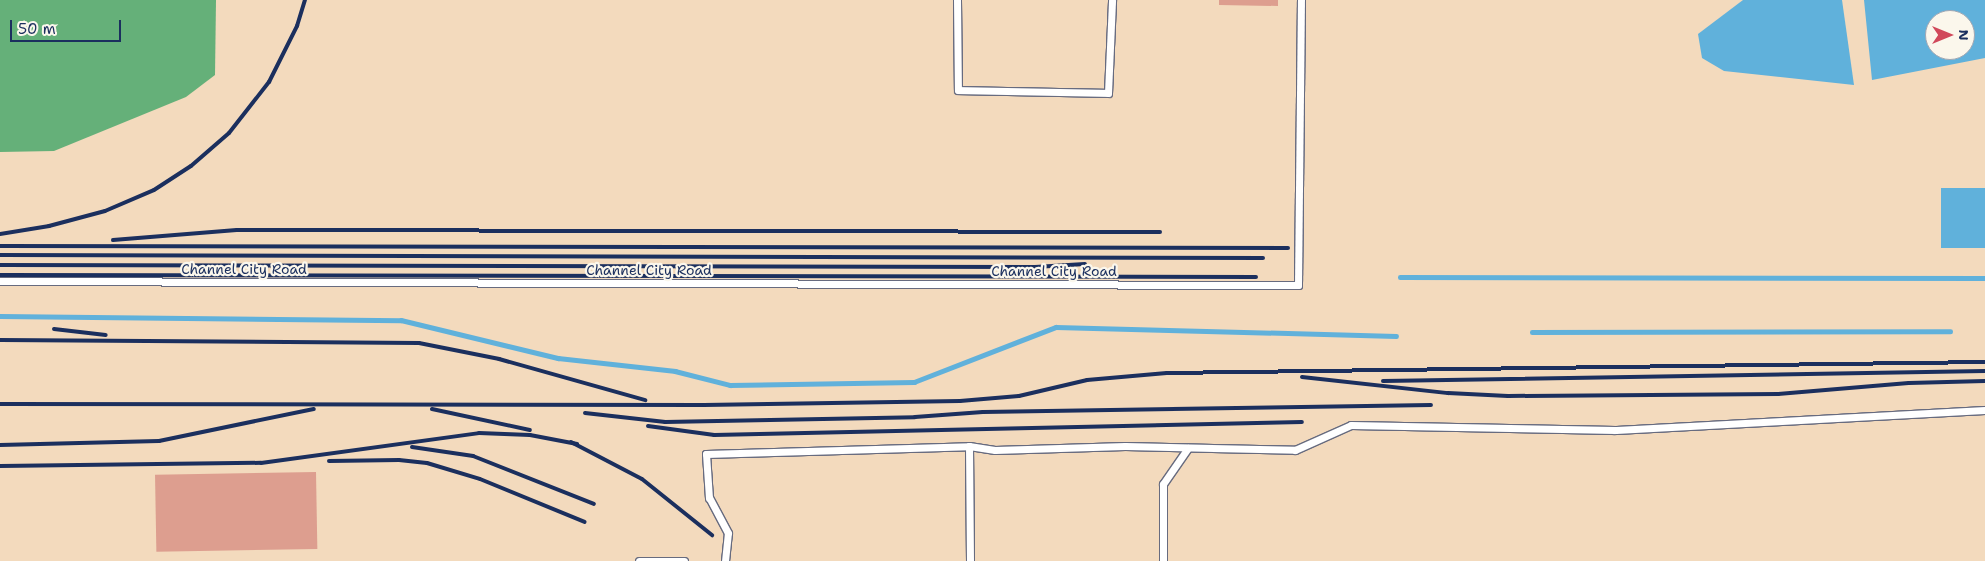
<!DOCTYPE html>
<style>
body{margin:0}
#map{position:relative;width:1985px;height:561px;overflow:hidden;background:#f3dabd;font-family:"Shantell Sans",sans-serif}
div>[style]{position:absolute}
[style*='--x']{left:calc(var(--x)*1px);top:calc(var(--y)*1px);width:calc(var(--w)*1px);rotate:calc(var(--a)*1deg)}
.forest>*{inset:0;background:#65b079}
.water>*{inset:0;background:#60b1db;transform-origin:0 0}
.stream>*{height:4.5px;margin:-2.25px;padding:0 2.25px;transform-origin:2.25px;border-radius:2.25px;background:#60b1db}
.building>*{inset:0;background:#dd9e8f;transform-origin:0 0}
.roads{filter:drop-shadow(1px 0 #676b7f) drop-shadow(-1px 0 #676b7f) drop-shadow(0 1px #676b7f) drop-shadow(0 -1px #676b7f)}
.service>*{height:7px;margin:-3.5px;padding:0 3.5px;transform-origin:3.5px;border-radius:3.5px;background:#fff}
.rail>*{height:4px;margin:-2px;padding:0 2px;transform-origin:2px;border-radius:2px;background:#1b2f5e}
span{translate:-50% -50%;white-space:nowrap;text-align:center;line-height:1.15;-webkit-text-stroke:4.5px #fbf7ec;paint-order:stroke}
.street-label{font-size:14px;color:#1b2f5e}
.north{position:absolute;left:1925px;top:10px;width:50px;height:50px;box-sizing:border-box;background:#fbf7ec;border:1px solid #a1a7b3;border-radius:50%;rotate:90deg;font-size:14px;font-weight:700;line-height:20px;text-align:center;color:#1b2f5e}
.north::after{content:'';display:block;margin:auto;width:18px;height:22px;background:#d1495b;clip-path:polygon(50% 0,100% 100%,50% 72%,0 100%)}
.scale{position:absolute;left:10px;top:20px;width:111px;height:22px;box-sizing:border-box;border:2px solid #1b2f5e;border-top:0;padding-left:6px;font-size:15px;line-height:18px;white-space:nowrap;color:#1b2f5e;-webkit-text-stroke:4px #fbf7ec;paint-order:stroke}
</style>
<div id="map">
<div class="forest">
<i style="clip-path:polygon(0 0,216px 0,215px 75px,186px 97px,54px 151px,0 152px)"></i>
</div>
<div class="water">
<i style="clip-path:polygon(1743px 0,1842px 0,1854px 85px,1724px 71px,1702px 58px,1698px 34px)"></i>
<i style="clip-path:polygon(evenodd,1864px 0,1985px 0,1985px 58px,1872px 80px,1864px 0,1935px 20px,1965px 20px,1965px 50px,1935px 50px,1935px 20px)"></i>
<i style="left:1941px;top:188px;width:44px;height:60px"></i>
</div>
<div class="stream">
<i style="--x:1400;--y:277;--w:585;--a:0.1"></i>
<i style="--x:0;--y:316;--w:401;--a:0.6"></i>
<i style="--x:401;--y:320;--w:162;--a:13.6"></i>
<i style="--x:558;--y:358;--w:118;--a:6.3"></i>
<i style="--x:675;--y:371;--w:57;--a:14.3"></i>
<i style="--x:730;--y:385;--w:184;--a:-0.9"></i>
<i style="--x:914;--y:382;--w:152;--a:-21.2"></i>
<i style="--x:1056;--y:327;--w:340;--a:1.5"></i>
<i style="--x:1532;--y:332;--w:418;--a:-0.1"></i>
</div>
<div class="building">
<i style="clip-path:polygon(1219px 0,1278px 0,1278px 6px,1219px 5px)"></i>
<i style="left:316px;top:472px;width:77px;height:161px;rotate:89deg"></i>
</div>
<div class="roads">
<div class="service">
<i style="--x:957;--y:0;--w:90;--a:89.4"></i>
<i style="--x:958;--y:90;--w:150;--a:1.1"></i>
<i style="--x:1108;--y:93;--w:93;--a:-87.5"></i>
<i style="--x:0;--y:281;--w:1298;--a:0.18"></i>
<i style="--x:1298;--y:285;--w:285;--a:-89.4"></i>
<i style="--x:969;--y:446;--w:115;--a:89.5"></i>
<i style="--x:639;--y:561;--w:45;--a:0"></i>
<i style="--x:725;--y:561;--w:28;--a:-84"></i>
<i style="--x:728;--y:533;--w:40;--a:-118"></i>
<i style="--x:709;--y:498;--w:44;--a:-93.9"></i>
<i style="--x:706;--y:454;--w:263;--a:-1.7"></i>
<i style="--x:969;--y:446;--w:26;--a:9"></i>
<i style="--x:995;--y:450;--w:130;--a:-1.8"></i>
<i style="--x:1125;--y:446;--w:170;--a:1.3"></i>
<i style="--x:1295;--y:450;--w:61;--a:-24.1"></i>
<i style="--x:1351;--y:425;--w:264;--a:1.1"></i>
<i style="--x:1615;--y:430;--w:371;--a:-3.1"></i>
<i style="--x:1163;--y:561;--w:77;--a:-90"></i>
<i style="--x:1163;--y:484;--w:44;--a:-55.2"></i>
</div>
</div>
<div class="rail">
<i style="--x:0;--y:234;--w:50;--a:-9.3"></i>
<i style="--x:49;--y:226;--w:58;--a:-15"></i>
<i style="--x:105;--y:211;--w:53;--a:-23.2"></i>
<i style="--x:154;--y:190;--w:44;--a:-33"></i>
<i style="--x:191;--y:166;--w:50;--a:-41"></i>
<i style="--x:229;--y:133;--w:65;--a:-51.9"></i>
<i style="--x:269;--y:82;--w:63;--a:-63.4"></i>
<i style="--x:297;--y:26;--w:27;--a:-73"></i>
<i style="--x:113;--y:240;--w:124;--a:-4.6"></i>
<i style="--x:237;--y:230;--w:923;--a:0.12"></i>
<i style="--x:0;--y:246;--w:1288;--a:0.09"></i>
<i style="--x:0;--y:255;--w:1263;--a:0.14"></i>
<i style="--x:0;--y:265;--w:1035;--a:0.11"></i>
<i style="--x:1035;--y:267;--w:50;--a:-3.4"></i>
<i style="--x:0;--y:275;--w:1256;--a:0.09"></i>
<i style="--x:54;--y:329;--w:52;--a:6.6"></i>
<i style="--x:0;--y:340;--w:419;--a:0.4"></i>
<i style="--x:419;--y:343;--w:82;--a:11.3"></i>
<i style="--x:499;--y:359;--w:152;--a:15.7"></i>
<i style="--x:1302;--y:377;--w:147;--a:6.3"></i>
<i style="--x:1448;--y:393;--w:60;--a:2.9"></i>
<i style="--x:1508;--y:396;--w:270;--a:-0.4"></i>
<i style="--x:1778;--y:394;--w:131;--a:-4.8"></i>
<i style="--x:1909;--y:383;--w:76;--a:-1.5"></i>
<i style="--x:1383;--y:381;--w:602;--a:-0.95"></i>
<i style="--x:0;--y:404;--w:704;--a:0.08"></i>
<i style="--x:704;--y:405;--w:256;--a:-0.9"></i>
<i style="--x:960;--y:401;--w:59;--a:-4.8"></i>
<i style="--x:1019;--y:396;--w:70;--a:-13.2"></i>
<i style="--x:1087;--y:380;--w:80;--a:-5"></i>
<i style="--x:1167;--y:373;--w:818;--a:-0.77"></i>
<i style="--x:432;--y:409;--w:100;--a:12.1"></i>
<i style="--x:585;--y:413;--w:81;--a:6.4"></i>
<i style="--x:665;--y:422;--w:250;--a:-1.1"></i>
<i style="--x:915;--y:417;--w:68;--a:-4.2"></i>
<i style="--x:983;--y:412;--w:448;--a:-0.9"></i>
<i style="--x:648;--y:426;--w:67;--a:7.8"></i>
<i style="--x:714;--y:435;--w:588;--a:-1.27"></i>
<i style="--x:571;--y:442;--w:80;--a:27.5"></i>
<i style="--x:642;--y:479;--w:90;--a:38.7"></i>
<i style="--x:0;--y:445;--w:159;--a:-1.4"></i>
<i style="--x:159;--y:441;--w:158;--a:-11.7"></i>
<i style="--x:412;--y:447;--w:62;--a:8.4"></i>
<i style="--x:473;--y:456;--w:130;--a:21.6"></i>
<i style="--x:329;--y:461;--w:70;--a:-0.8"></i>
<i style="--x:399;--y:460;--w:28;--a:6"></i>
<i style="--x:427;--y:463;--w:55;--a:16.8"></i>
<i style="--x:480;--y:479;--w:113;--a:22.3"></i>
<i style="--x:0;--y:466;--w:261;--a:-0.7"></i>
<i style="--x:261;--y:463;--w:220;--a:-7.8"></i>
<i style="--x:479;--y:433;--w:51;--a:2.2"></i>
<i style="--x:530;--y:435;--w:48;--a:10.8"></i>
</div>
<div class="street-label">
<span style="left:244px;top:269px">Channel City Road</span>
<span style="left:649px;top:270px">Channel City Road</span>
<span style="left:1054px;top:271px">Channel City Road</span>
</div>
<div class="north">N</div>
<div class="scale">50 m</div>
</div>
